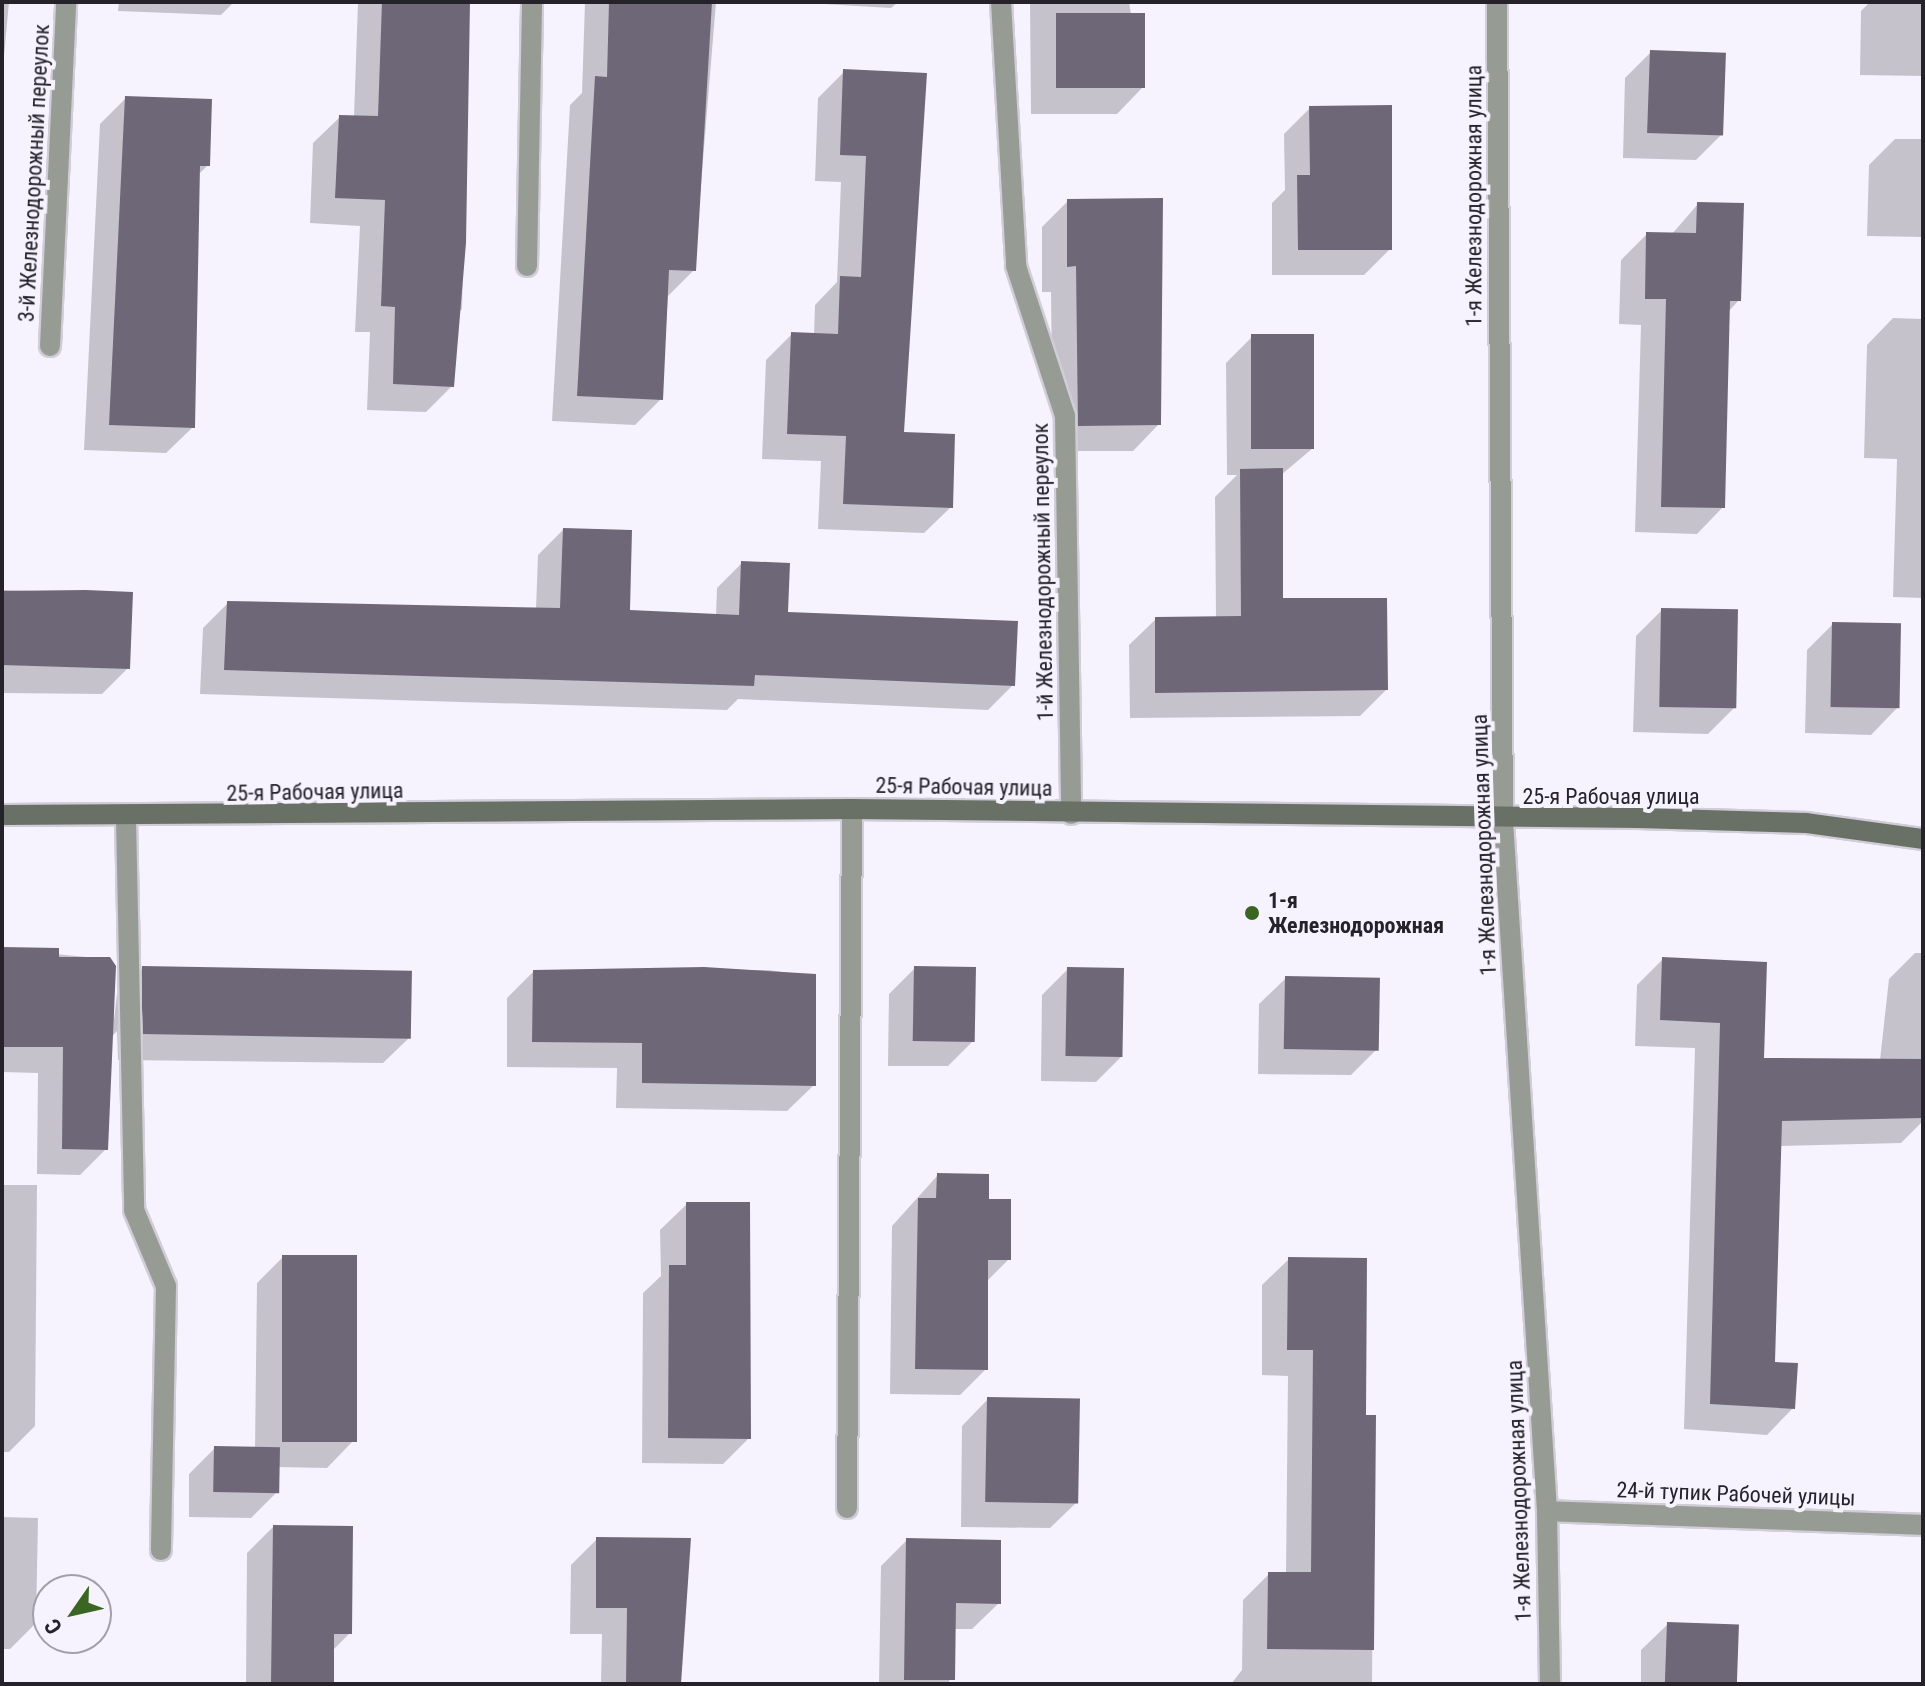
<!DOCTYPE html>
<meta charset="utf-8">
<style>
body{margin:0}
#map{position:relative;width:1925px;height:1686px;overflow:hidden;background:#f7f3fe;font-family:"Roboto Condensed",sans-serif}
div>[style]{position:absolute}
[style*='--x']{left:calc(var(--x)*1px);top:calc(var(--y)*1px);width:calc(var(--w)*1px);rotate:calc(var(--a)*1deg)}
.shadow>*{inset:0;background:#0003}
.building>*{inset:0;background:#6e6778;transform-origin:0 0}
.roads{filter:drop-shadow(2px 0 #d1cdd8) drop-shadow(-2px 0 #d1cdd8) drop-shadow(0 2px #d1cdd8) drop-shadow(0 -2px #d1cdd8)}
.service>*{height:20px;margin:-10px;padding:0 10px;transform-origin:10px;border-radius:10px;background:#969b94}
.minor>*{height:20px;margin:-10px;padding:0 10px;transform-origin:10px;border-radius:10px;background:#969b94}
.secondary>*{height:20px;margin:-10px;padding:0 10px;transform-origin:10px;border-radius:10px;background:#697166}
.dots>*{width:22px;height:22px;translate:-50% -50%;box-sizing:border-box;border:4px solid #f7f3fe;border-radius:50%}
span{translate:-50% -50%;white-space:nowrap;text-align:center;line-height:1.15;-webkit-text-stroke:8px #f7f3fe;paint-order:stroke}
.street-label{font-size:22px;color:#252229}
.poi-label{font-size:22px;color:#252229;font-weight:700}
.left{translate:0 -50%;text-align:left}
.frame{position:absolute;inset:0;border:4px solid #252229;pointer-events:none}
.north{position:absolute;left:32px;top:1574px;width:80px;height:80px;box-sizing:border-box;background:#f7f3fe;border:2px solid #a39fa9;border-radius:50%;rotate:236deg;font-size:22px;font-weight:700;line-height:32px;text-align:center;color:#252229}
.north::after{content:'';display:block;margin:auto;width:28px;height:36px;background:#3a6522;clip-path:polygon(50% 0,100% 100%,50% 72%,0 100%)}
</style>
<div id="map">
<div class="shadow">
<i style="clip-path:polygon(2px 2px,9px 2px,2px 78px)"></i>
<i style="clip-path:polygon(119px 2px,234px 2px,221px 15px,118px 11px)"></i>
<i style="clip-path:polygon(358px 2px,468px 2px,462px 309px,455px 316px,452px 386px,426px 412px,367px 410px,370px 332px,355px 332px,360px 226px,310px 223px,313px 143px,340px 117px,354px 117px)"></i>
<i style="clip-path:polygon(585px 2px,716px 2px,694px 270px,668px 296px,661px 399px,635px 425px,552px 421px,570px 105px,582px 93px)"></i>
<i style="clip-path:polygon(790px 2px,898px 2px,891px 8px)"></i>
<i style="clip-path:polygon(1030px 2px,1129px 2px,1143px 87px,1117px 114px,1031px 114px)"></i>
<i style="clip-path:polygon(1870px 2px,1923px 2px,1923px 76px,1860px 75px,1861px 11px)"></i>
<i style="clip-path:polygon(1651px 52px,1722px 134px,1696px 160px,1623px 158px,1625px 78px)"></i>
<i style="clip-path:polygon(844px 72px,925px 75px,902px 433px,951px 507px,924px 533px,818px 529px,821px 461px,762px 459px,766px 360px,792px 334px,814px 335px,815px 305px,837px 282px,841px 182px,815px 181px,818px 98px)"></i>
<i style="clip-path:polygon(126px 98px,208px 165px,198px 175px,193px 427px,166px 453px,84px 450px,100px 124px)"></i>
<i style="clip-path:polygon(1310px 108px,1390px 249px,1364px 275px,1272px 275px,1272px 203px,1285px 190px,1284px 134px)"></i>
<i style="clip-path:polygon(1895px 139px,1923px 139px,1923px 237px,1867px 236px,1869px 165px)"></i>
<i style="clip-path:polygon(1068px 201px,1159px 424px,1133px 451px,1053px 451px,1051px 292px,1042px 292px,1042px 227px)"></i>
<i style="clip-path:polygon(1698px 204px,1739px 300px,1728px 312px,1723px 507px,1697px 534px,1635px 532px,1641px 325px,1619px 324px,1621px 260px,1647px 234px,1672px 234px)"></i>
<i style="clip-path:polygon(1893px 318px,1923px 319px,1923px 598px,1893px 597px,1897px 459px,1864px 458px,1867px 345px)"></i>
<i style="clip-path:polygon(1252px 337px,1313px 448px,1281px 475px,1281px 600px,1386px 690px,1360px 716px,1130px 718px,1129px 645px,1156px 619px,1216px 618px,1215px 497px,1237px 475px,1227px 475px,1226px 363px)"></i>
<i style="clip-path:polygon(563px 530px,628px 612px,716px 616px,717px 588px,742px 563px,786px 614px,1013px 685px,988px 710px,738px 699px,727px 710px,200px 694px,203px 628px,228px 603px,536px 609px,538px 555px)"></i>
<i style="clip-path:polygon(2px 590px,131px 594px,128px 668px,102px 694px,2px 693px)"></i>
<i style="clip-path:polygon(1662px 610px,1734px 708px,1708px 734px,1633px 732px,1636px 636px)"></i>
<i style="clip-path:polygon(1833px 624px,1897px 708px,1871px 735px,1805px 733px,1807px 650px)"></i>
<i style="clip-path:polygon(2px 949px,108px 959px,114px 1020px,117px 994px,143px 968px,410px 1037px,383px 1063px,118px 1060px,117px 1031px,107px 1042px,106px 1149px,80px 1175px,37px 1174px,38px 1073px,2px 1072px)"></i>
<i style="clip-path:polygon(1915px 953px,1923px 953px,1923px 1121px,1901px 1143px,1779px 1146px,1773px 1364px,1793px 1408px,1767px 1435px,1684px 1429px,1695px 1048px,1635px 1046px,1637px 985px,1663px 959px,1762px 1060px,1880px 1060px,1889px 979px)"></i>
<i style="clip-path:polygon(915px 968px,974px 1040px,948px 1066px,888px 1066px,889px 994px)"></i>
<i style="clip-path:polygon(1068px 969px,1122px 1056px,1096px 1082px,1041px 1081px,1042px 995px)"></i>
<i style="clip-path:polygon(768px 970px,814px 976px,814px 1085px,787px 1111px,616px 1108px,617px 1068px,507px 1067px,507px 998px,533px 972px)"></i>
<i style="clip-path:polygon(1286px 978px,1377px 1049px,1351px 1075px,1258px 1074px,1259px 1004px)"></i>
<i style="clip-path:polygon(938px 1175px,987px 1201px,1009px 1259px,986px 1282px,986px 1369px,960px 1395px,890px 1394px,892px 1226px)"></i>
<i style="clip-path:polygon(2px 1185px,37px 1185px,35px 1426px,9px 1452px,2px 1452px)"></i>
<i style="clip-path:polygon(687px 1204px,749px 1438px,723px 1464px,642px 1463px,643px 1293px,661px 1276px,660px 1230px)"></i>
<i style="clip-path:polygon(283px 1257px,353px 1441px,327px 1468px,277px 1467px,277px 1492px,251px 1518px,189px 1517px,189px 1474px,215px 1448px,255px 1448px,257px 1283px)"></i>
<i style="clip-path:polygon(1289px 1259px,1364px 1417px,1374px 1417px,1372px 1684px,1231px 1684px,1242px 1670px,1243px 1600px,1269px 1574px,1286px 1574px,1288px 1376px,1262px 1375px,1262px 1285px)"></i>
<i style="clip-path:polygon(988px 1399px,1077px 1502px,1050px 1528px,961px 1527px,962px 1426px)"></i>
<i style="clip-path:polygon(2px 1517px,38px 1518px,36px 1623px,10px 1649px,2px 1649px)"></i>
<i style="clip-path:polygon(273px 1527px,350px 1633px,332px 1651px,332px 1684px,246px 1684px,247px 1553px)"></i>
<i style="clip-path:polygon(597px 1539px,689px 1540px,679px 1684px,601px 1684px,602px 1634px,570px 1634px,571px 1565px)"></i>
<i style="clip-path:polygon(907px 1540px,999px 1603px,972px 1629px,954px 1629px,949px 1684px,879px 1684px,881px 1566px)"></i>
<i style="clip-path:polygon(1668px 1624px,1735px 1684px,1641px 1684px,1641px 1650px)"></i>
</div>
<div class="building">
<i style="clip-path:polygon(382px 2px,470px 2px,466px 243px,454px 387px,393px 384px,395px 307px,381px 306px,385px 200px,335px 198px,339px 115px,378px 116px)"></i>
<i style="clip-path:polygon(609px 2px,712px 2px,696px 271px,669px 270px,663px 400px,577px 396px,595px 76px,607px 77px)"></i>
<i style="left:1145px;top:13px;width:75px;height:89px;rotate:90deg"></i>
<i style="left:1650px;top:50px;width:76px;height:83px;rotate:2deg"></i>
<i style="clip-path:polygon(843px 69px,927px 73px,904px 432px,955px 434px,953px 508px,843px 504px,846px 436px,787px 434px,791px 332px,838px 334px,840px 276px,861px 277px,866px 156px,840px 155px)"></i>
<i style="clip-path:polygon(125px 96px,212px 99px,210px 166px,200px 166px,195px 428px,109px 425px)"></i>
<i style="clip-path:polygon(1392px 105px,1392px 250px,1298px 250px,1297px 175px,1310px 175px,1309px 106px)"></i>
<i style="clip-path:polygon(1163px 198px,1161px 425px,1078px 426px,1076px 266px,1067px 267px,1067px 199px)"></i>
<i style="clip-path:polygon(1697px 202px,1744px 203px,1741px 301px,1730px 301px,1725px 508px,1661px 507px,1666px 299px,1645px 299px,1646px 232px,1696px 233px)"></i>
<i style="left:1314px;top:334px;width:115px;height:63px;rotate:90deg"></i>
<i style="clip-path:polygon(1283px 468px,1283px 598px,1387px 598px,1388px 690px,1155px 693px,1155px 617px,1241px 616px,1240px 469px)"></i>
<i style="clip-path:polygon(563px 528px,632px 530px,630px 610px,739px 615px,741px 561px,790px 563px,788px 612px,1018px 621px,1015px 686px,755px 675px,754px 686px,224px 670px,227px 601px,560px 608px)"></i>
<i style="clip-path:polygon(86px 590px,133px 592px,130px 669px,2px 665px,2px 591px)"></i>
<i style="left:1661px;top:608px;width:77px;height:99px;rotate:1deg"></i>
<i style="left:1832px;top:622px;width:69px;height:85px;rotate:1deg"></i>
<i style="clip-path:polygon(2px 947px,59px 948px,59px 957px,110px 957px,116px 966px,108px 1150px,62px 1149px,63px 1047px,2px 1047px)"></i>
<i style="clip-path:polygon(1662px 957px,1767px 962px,1764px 1058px,1923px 1059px,1923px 1118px,1782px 1121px,1775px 1362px,1798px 1363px,1795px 1409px,1710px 1404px,1720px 1023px,1660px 1020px)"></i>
<i style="left:142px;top:966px;width:270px;height:68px;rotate:1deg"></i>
<i style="left:914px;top:966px;width:62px;height:75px;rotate:1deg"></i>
<i style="clip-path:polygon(704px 967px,816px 974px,816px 1086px,642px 1083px,642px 1043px,532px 1042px,533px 970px)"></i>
<i style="left:1067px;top:967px;width:57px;height:89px;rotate:1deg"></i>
<i style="left:1285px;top:976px;width:95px;height:73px;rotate:1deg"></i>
<i style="clip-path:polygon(937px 1173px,989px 1174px,989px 1199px,1011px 1199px,1011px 1260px,988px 1260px,988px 1370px,915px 1369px,918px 1198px,936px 1198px)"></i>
<i style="clip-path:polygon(686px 1202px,750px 1202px,751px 1439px,668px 1438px,669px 1265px,686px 1265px)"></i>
<i style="left:282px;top:1255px;width:75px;height:187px"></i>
<i style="clip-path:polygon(1288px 1257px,1367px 1258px,1366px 1415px,1376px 1415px,1374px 1650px,1267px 1649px,1268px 1572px,1311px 1572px,1313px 1350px,1287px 1350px)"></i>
<i style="left:987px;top:1397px;width:93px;height:105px;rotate:1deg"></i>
<i style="left:214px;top:1446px;width:66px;height:46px;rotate:1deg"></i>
<i style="clip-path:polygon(273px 1525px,353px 1526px,352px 1634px,334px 1634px,334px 1684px,271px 1684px)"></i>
<i style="clip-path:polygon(596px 1537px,691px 1538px,681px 1684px,626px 1684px,627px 1608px,596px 1608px)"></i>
<i style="clip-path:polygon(906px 1538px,1001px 1540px,1001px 1604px,956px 1603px,955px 1680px,904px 1680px)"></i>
<i style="left:1667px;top:1622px;width:72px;height:62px;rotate:2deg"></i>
</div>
<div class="roads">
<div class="service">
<i style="--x:126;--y:818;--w:392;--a:88.8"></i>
<i style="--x:134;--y:1210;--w:82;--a:67.2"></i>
<i style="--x:166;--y:1286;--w:264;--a:91.1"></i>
<i style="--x:847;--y:1508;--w:699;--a:-89.59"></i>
</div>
<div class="minor">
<i style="--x:1001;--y:2;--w:264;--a:86.7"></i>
<i style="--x:1016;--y:266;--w:158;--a:71.9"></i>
<i style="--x:1065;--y:416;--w:398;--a:89.1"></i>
<i style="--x:1497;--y:2;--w:819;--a:89.58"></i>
<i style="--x:1503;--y:821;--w:691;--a:86.35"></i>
<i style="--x:1547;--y:1511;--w:173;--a:89"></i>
<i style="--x:527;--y:266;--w:264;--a:-88.9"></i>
<i style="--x:50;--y:346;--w:344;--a:-87.3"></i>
<i style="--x:1547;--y:1511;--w:376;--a:2.1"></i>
</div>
<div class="secondary">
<i style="--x:2;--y:815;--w:850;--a:-0.4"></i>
<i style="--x:852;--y:809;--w:786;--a:0.66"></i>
<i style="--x:1638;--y:818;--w:168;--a:1.7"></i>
<i style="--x:1806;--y:823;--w:118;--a:7.8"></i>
</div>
</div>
<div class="dots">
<i style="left:1252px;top:913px;background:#3a6522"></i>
</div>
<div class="street-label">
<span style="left:34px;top:173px;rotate:-87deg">3-й Железнодорожный переулок</span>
<span style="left:1474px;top:196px;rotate:-90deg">1-я Железнодорожная улица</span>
<span style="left:1043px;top:572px;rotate:-91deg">1-й Железнодорожный переулок</span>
<span style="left:964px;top:787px;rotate:1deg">25-я Рабочая улица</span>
<span style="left:315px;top:792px;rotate:-1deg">25-я Рабочая улица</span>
<span style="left:1611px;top:797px">25-я Рабочая улица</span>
<span style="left:1484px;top:845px;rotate:-92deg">1-я Железнодорожная улица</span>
<span style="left:1519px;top:1491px;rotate:-92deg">1-я Железнодорожная улица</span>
<span style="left:1736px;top:1494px;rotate:2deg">24-й тупик Рабочей улицы</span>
</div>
<div class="poi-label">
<span class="left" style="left:1268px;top:913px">1-я<br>Железнодорожная</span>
</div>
<div class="frame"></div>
<div class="north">С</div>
</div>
